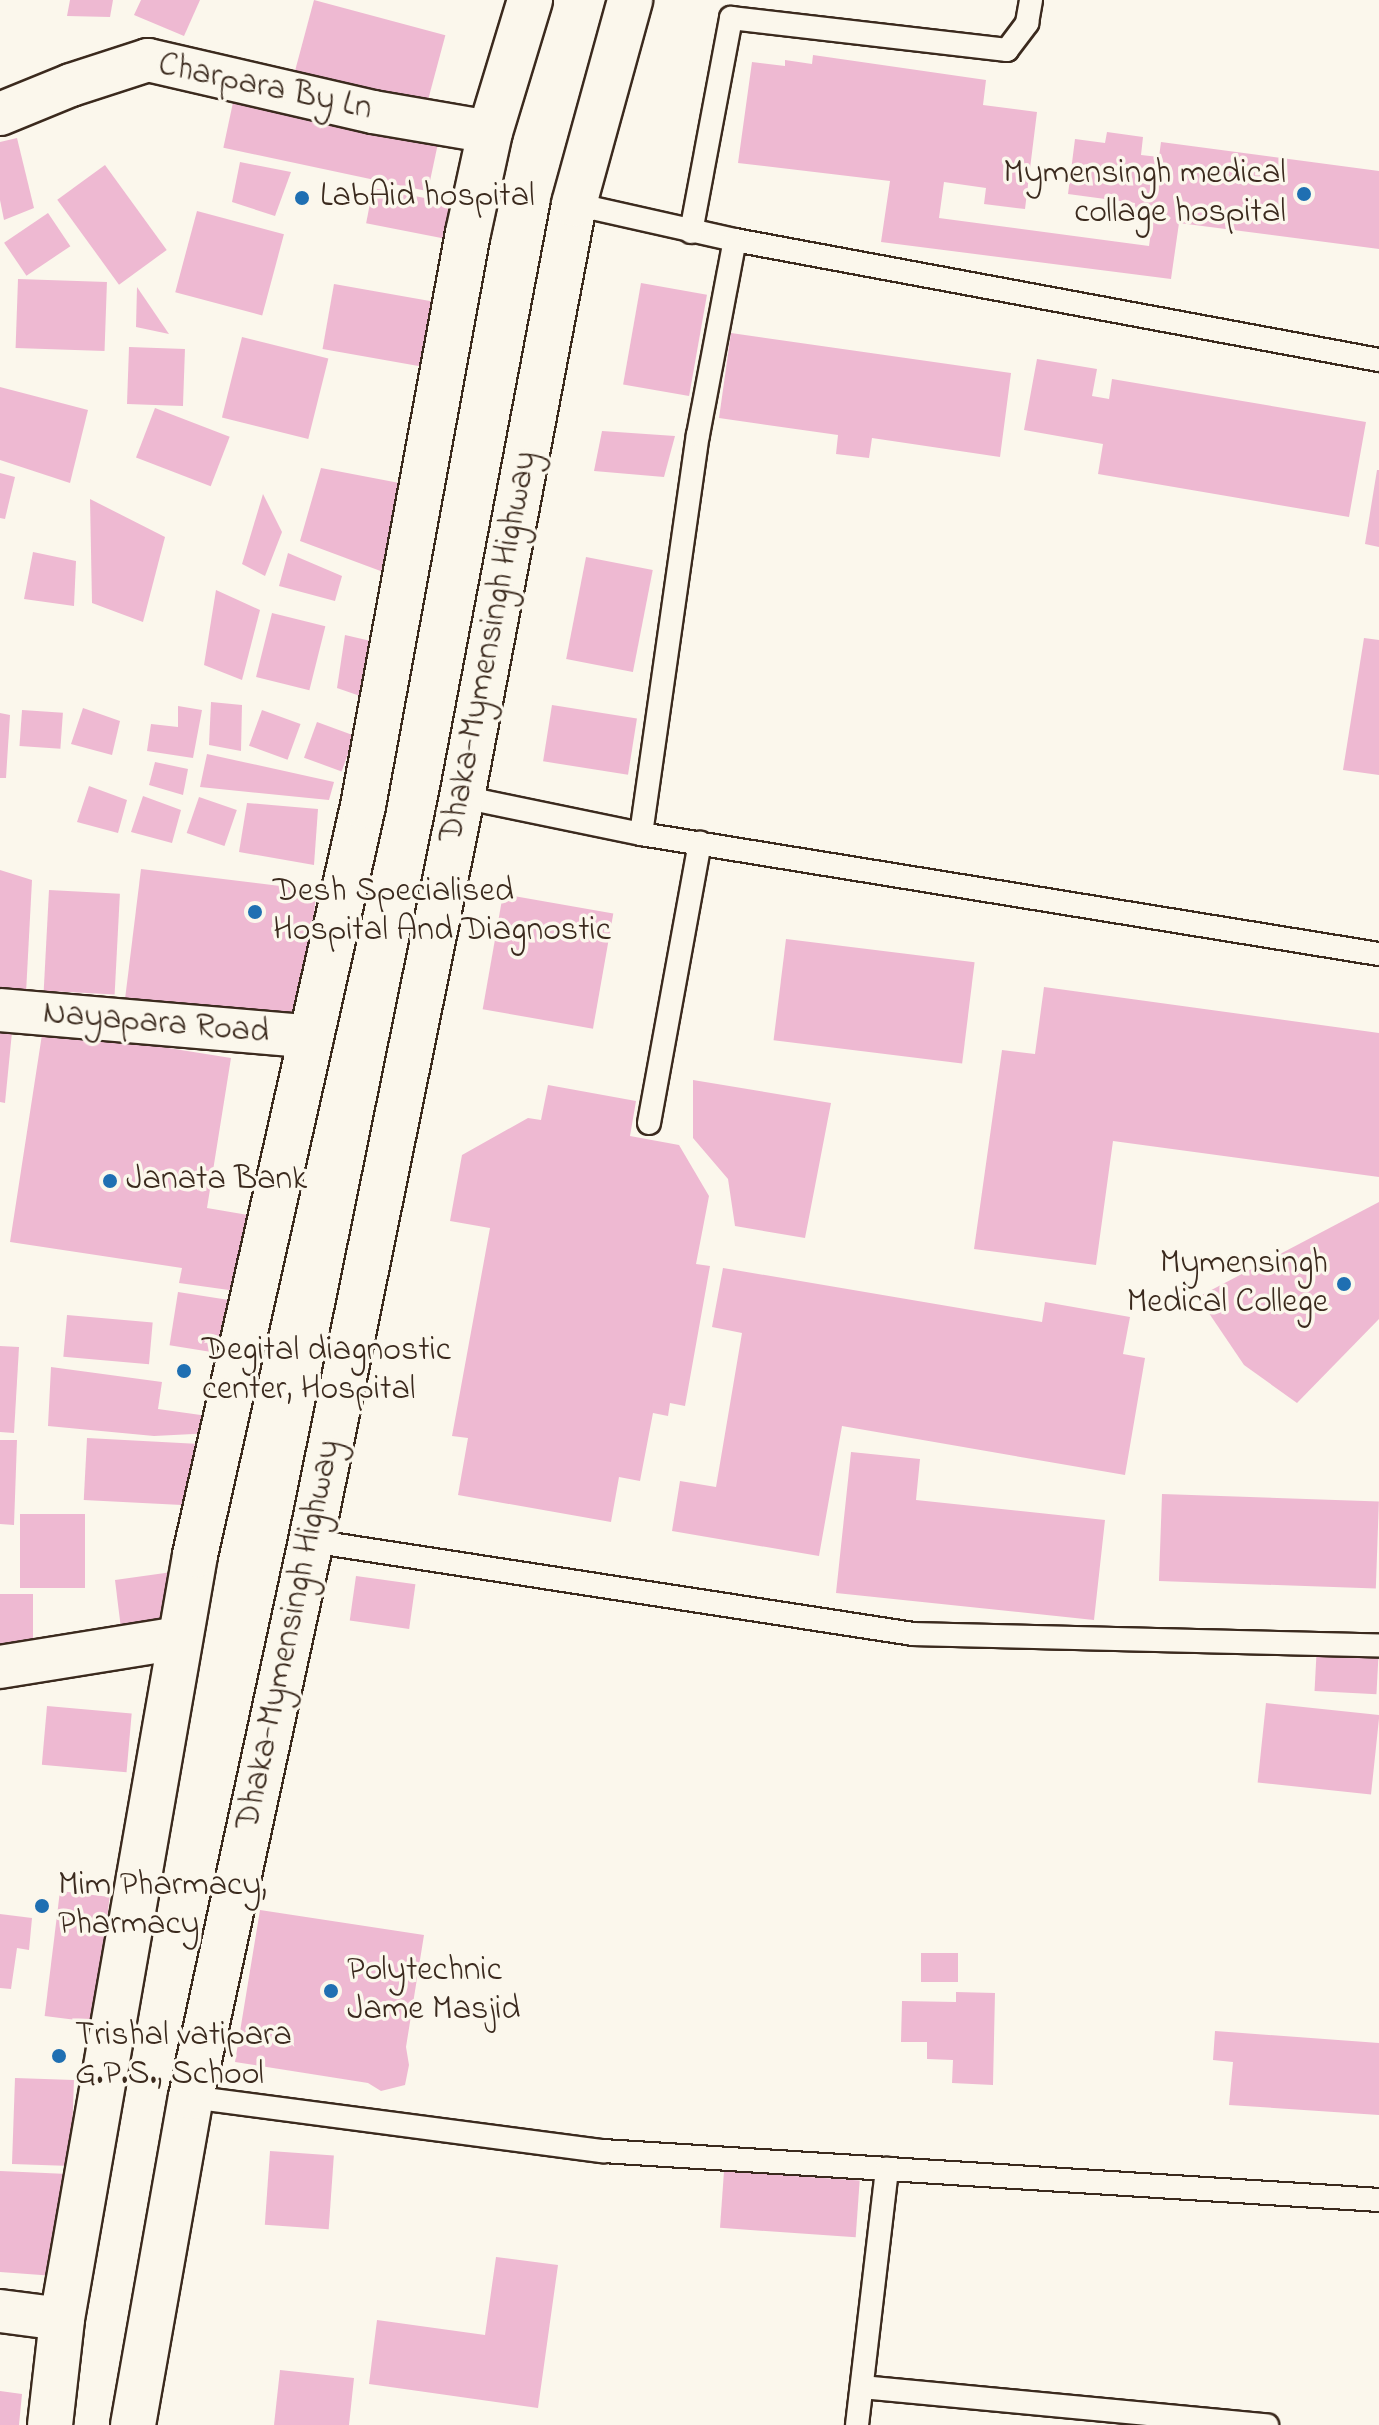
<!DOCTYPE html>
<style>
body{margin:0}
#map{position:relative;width:1379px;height:2425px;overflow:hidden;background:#fbf7ec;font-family:"Indie Flower",sans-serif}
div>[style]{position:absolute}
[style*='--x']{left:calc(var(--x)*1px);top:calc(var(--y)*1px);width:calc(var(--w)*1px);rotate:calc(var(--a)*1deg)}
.building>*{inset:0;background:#eeb9d2;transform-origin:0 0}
.roads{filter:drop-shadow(2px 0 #3b2a1e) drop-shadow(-2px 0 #3b2a1e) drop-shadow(0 2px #3b2a1e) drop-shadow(0 -2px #3b2a1e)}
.lane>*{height:22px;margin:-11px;padding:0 11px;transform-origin:11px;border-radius:11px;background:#fbf7ec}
.street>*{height:42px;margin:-21px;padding:0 21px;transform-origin:21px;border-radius:21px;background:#fbf7ec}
.secondary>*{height:44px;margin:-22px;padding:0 22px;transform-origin:22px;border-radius:22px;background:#fbf7ec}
.dots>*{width:22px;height:22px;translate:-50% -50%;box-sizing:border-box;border:4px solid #fbf7ec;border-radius:50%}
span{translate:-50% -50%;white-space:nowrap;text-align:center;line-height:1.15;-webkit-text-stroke:7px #fbf7ec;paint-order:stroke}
.street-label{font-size:34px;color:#3b2a1e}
.poi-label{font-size:34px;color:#3b2a1e}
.right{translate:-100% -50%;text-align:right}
.left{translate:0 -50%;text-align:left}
</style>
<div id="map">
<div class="building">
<i style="clip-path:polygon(70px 0,113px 0,110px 17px,67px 16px)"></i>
<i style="clip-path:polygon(141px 0,200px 0,184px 36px,134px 15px)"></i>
<i style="left:314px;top:0;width:136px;height:75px;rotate:15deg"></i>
<i style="clip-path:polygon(813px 55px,986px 80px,983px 105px,1037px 112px,1025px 209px,984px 204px,986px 188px,944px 182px,939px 218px,1149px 246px,1153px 218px,1133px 216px,1135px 203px,1068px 194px,1075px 139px,1105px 143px,1107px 132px,1143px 137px,1141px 155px,1159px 157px,1161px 142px,1379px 171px,1379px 249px,1179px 223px,1171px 279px,881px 242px,890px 181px,738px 163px,752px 62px,785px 66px,785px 60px,812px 64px)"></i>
<i style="left:235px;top:93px;width:209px;height:56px;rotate:12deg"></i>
<i style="clip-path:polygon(17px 138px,34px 208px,4px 220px,0 200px,0 142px)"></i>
<i style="clip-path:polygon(240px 162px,291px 172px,275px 216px,232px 202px)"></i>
<i style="left:105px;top:165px;width:105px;height:59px;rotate:54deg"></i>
<i style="left:373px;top:188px;width:87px;height:36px;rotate:11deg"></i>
<i style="left:197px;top:211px;width:90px;height:84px;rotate:15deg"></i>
<i style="left:48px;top:213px;width:40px;height:53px;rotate:56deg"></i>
<i style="left:18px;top:279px;width:89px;height:69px;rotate:2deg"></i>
<i style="left:641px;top:283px;width:67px;height:103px;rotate:10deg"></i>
<i style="left:334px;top:284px;width:116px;height:66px;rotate:10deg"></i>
<i style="clip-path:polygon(137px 287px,169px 334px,136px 327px)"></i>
<i style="clip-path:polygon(731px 333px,1011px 373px,1000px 457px,872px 438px,869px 458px,836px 454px,838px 435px,719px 418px)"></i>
<i style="left:242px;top:337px;width:89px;height:83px;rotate:14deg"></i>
<i style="left:129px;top:347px;width:56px;height:57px;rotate:2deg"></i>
<i style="clip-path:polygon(1037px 359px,1097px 369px,1092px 396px,1109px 399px,1112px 379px,1366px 422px,1349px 517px,1098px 474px,1103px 444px,1024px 430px)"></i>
<i style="clip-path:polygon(0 387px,88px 410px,70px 483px,0 460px)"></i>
<i style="left:155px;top:408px;width:80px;height:53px;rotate:21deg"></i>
<i style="clip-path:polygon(602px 431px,675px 436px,664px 477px,594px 471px)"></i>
<i style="clip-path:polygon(321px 468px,415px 486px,394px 576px,300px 541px)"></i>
<i style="clip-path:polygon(1377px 470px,1379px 470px,1379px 547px,1365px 544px)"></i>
<i style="clip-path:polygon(0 473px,15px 477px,5px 519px,0 518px)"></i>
<i style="clip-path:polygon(263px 494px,282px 532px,265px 576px,242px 564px)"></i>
<i style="clip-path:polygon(90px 499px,165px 537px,143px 622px,92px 603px)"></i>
<i style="clip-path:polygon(33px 552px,76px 561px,74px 606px,24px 599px)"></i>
<i style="clip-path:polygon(288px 553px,342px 576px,335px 601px,279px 586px)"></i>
<i style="left:586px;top:557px;width:68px;height:104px;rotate:11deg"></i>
<i style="clip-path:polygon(216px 590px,260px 610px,242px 680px,204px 665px)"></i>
<i style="left:272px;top:613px;width:55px;height:66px;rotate:14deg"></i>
<i style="clip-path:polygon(345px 635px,375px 642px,363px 697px,337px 688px)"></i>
<i style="clip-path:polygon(1364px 638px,1379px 640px,1379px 775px,1343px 770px)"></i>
<i style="clip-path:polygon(211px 702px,242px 705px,241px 751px,209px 745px)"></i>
<i style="left:552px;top:705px;width:86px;height:57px;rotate:9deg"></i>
<i style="clip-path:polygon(178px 706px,202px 710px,193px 758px,147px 751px,151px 724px,178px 727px)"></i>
<i style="clip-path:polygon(83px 708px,120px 721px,112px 755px,71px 744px)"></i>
<i style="left:22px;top:710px;width:41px;height:36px;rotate:4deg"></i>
<i style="left:262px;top:710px;width:41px;height:38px;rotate:20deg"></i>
<i style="clip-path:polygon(0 713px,10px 715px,6px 778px,0 778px)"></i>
<i style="left:317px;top:722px;width:40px;height:38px;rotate:20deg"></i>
<i style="clip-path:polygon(207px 754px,334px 782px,329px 800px,200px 787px)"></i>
<i style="clip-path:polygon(155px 762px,188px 769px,183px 795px,149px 785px)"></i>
<i style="clip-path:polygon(89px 786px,127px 800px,118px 833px,77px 822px)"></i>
<i style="clip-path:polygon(143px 796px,181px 810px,172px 843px,131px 832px)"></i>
<i style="left:199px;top:797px;width:40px;height:38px;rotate:19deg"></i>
<i style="clip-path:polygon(247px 803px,318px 809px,314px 865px,239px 852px)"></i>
<i style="left:141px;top:869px;width:177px;height:136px;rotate:7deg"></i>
<i style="clip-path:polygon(0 870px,32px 880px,26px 993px,0 992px)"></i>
<i style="left:49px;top:890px;width:71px;height:101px;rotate:3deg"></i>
<i style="left:503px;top:894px;width:112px;height:117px;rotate:10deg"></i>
<i style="left:786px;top:939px;width:190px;height:102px;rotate:7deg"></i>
<i style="clip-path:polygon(1044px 987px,1379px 1033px,1379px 1177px,1113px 1141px,1096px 1265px,974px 1249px,1002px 1050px,1035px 1054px)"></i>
<i style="clip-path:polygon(43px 1028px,231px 1058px,207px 1208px,248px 1215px,236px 1291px,179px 1283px,182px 1268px,10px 1242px)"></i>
<i style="clip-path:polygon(0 1031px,12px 1032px,5px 1103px,0 1102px)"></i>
<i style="clip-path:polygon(693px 1080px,831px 1103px,805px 1238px,735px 1226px,728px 1179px,693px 1138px)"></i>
<i style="clip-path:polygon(548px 1085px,636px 1101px,630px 1136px,679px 1145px,709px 1196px,696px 1264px,710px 1266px,685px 1406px,670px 1403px,668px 1416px,653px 1413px,640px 1481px,619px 1477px,611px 1522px,458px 1495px,468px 1438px,452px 1436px,490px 1228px,450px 1221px,462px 1155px,528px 1118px,541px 1120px)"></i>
<i style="clip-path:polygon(1379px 1202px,1379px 1319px,1297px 1403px,1244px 1365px,1198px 1297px)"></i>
<i style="clip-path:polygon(723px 1268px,1042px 1322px,1045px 1302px,1130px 1317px,1123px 1354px,1145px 1358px,1125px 1475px,842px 1426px,819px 1556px,672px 1531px,680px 1481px,716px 1487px,742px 1333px,712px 1327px)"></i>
<i style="left:178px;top:1292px;width:58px;height:54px;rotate:9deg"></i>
<i style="left:67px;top:1315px;width:86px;height:42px;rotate:5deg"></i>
<i style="clip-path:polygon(0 1346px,19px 1347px,14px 1433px,0 1432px)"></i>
<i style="clip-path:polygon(51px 1367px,162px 1382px,158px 1409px,215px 1417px,213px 1433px,154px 1436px,48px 1426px)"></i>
<i style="left:87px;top:1438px;width:108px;height:62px;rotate:3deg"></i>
<i style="clip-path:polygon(0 1440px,17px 1440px,14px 1525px,0 1524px)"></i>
<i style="clip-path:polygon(851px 1452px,920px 1459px,916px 1500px,1105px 1520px,1094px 1620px,836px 1593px)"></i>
<i style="left:1162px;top:1494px;width:217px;height:87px;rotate:2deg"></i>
<i style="left:20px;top:1514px;width:65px;height:74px"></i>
<i style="clip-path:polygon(172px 1572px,160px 1632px,122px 1637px,115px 1580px)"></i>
<i style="left:356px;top:1576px;width:60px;height:45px;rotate:8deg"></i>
<i style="left:0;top:1594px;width:33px;height:62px"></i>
<i style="left:1317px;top:1644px;width:62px;height:47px;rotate:3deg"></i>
<i style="left:1266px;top:1703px;width:114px;height:80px;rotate:6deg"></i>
<i style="left:47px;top:1706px;width:85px;height:59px;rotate:5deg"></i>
<i style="left:60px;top:1891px;width:50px;height:126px;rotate:7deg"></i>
<i style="clip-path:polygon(260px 1910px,424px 1935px,406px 2047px,409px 2065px,405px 2085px,381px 2091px,368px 2083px,235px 2062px)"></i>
<i style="clip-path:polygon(0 1914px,32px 1918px,29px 1950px,17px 1948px,11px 1989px,0 1988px)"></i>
<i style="left:921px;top:1953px;width:37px;height:29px"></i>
<i style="clip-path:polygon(956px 1992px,995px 1993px,993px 2085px,952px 2083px,953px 2060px,927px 2059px,927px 2042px,901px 2042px,902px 2001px,956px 2002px)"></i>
<i style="clip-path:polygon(1215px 2031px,1379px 2043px,1379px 2115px,1229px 2105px,1233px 2062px,1213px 2060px)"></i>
<i style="left:15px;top:2078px;width:59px;height:86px;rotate:2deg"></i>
<i style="left:270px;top:2151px;width:64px;height:74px;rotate:4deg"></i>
<i style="clip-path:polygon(0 2171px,68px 2174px,55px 2276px,0 2272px)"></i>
<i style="left:724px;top:2171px;width:136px;height:57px;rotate:4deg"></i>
<i style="clip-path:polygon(496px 2257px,558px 2265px,538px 2408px,369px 2384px,377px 2320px,485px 2335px)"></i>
<i style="clip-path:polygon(280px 2370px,354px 2378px,349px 2425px,274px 2425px)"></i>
<i style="clip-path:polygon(0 2391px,22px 2394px,19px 2425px,0 2425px)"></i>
</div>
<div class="roads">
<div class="lane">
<i style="--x:574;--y:204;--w:165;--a:12.6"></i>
<i style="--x:691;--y:232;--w:218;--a:-79.4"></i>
<i style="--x:731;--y:18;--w:278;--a:6.6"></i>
<i style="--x:1007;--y:50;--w:34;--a:-53"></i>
<i style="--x:1027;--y:23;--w:23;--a:-80"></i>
<i style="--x:462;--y:797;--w:183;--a:11.7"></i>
<i style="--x:641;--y:834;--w:748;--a:9.24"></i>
<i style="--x:641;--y:834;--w:403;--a:-81.9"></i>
<i style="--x:698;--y:435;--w:198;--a:-79.3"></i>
<i style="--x:735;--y:240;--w:655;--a:10.56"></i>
<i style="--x:649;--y:1123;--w:285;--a:-79.7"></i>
<i style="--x:311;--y:1541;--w:609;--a:8.78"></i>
<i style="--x:913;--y:1634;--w:466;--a:1.4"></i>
<i style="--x:191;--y:2097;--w:416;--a:7.5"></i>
<i style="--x:603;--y:2151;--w:778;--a:3.61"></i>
<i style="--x:862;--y:2387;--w:407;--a:5.4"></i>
<i style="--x:857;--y:2425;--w:258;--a:-83.3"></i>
</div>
<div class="street">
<i style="--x:0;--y:114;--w:77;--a:-22.2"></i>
<i style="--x:71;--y:85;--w:81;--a:-18"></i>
<i style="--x:148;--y:60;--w:231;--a:13"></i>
<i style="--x:373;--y:112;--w:119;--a:9.7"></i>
<i style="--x:0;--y:1010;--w:313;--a:4.9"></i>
<i style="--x:0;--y:1667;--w:181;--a:-9.2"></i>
<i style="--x:0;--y:2311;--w:63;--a:7.4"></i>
</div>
<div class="secondary">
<i style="--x:50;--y:2425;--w:107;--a:-83.5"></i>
<i style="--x:62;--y:2319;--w:775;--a:-80.12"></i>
<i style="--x:195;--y:1555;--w:768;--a:-77.36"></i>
<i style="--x:363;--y:806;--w:583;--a:-79.62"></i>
<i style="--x:468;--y:233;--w:103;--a:-77.7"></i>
<i style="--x:490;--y:132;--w:138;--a:-73.1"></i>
<i style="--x:133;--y:2425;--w:333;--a:-80"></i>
<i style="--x:191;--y:2097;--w:569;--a:-77.82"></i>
<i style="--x:311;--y:1541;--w:759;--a:-78.53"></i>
<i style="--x:462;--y:797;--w:603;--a:-79.3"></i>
<i style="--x:574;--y:204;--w:212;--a:-74.6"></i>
</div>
</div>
<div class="dots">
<i style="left:1304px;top:194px;background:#1f6fb2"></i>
<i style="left:302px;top:198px;background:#1f6fb2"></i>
<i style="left:255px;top:912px;background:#1f6fb2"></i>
<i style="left:110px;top:1181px;background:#1f6fb2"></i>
<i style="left:1344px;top:1284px;background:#1f6fb2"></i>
<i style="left:184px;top:1371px;background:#1f6fb2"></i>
<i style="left:42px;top:1906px;background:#1f6fb2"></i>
<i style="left:331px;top:1991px;background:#1f6fb2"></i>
<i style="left:59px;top:2056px;background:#1f6fb2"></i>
</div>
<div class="street-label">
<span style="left:265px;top:88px;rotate:12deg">Charpara By Ln</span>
<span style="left:490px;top:647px;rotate:-79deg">Dhaka-Mymensingh Highway</span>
<span style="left:156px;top:1024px;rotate:5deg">Nayapara Road</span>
<span style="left:290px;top:1635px;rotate:-78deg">Dhaka-Mymensingh Highway</span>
</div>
<div class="poi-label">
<span class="right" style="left:1286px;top:194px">Mymensingh medical<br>collage hospital</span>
<span class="left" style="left:320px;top:198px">LabAid hospital</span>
<span class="left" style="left:273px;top:912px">Desh Specialised<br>Hospital And Diagnostic</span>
<span class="left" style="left:126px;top:1181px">Janata Bank</span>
<span class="right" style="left:1328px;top:1284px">Mymensingh<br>Medical College</span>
<span class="left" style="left:202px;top:1371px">Degital diagnostic<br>center, Hospital</span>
<span class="left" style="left:58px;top:1906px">Mim Pharmacy,<br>Pharmacy</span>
<span class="left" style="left:347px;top:1991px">Polytechnic<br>Jame Masjid</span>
<span class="left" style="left:75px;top:2056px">Trishal vatipara<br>G.P.S., School</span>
</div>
</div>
